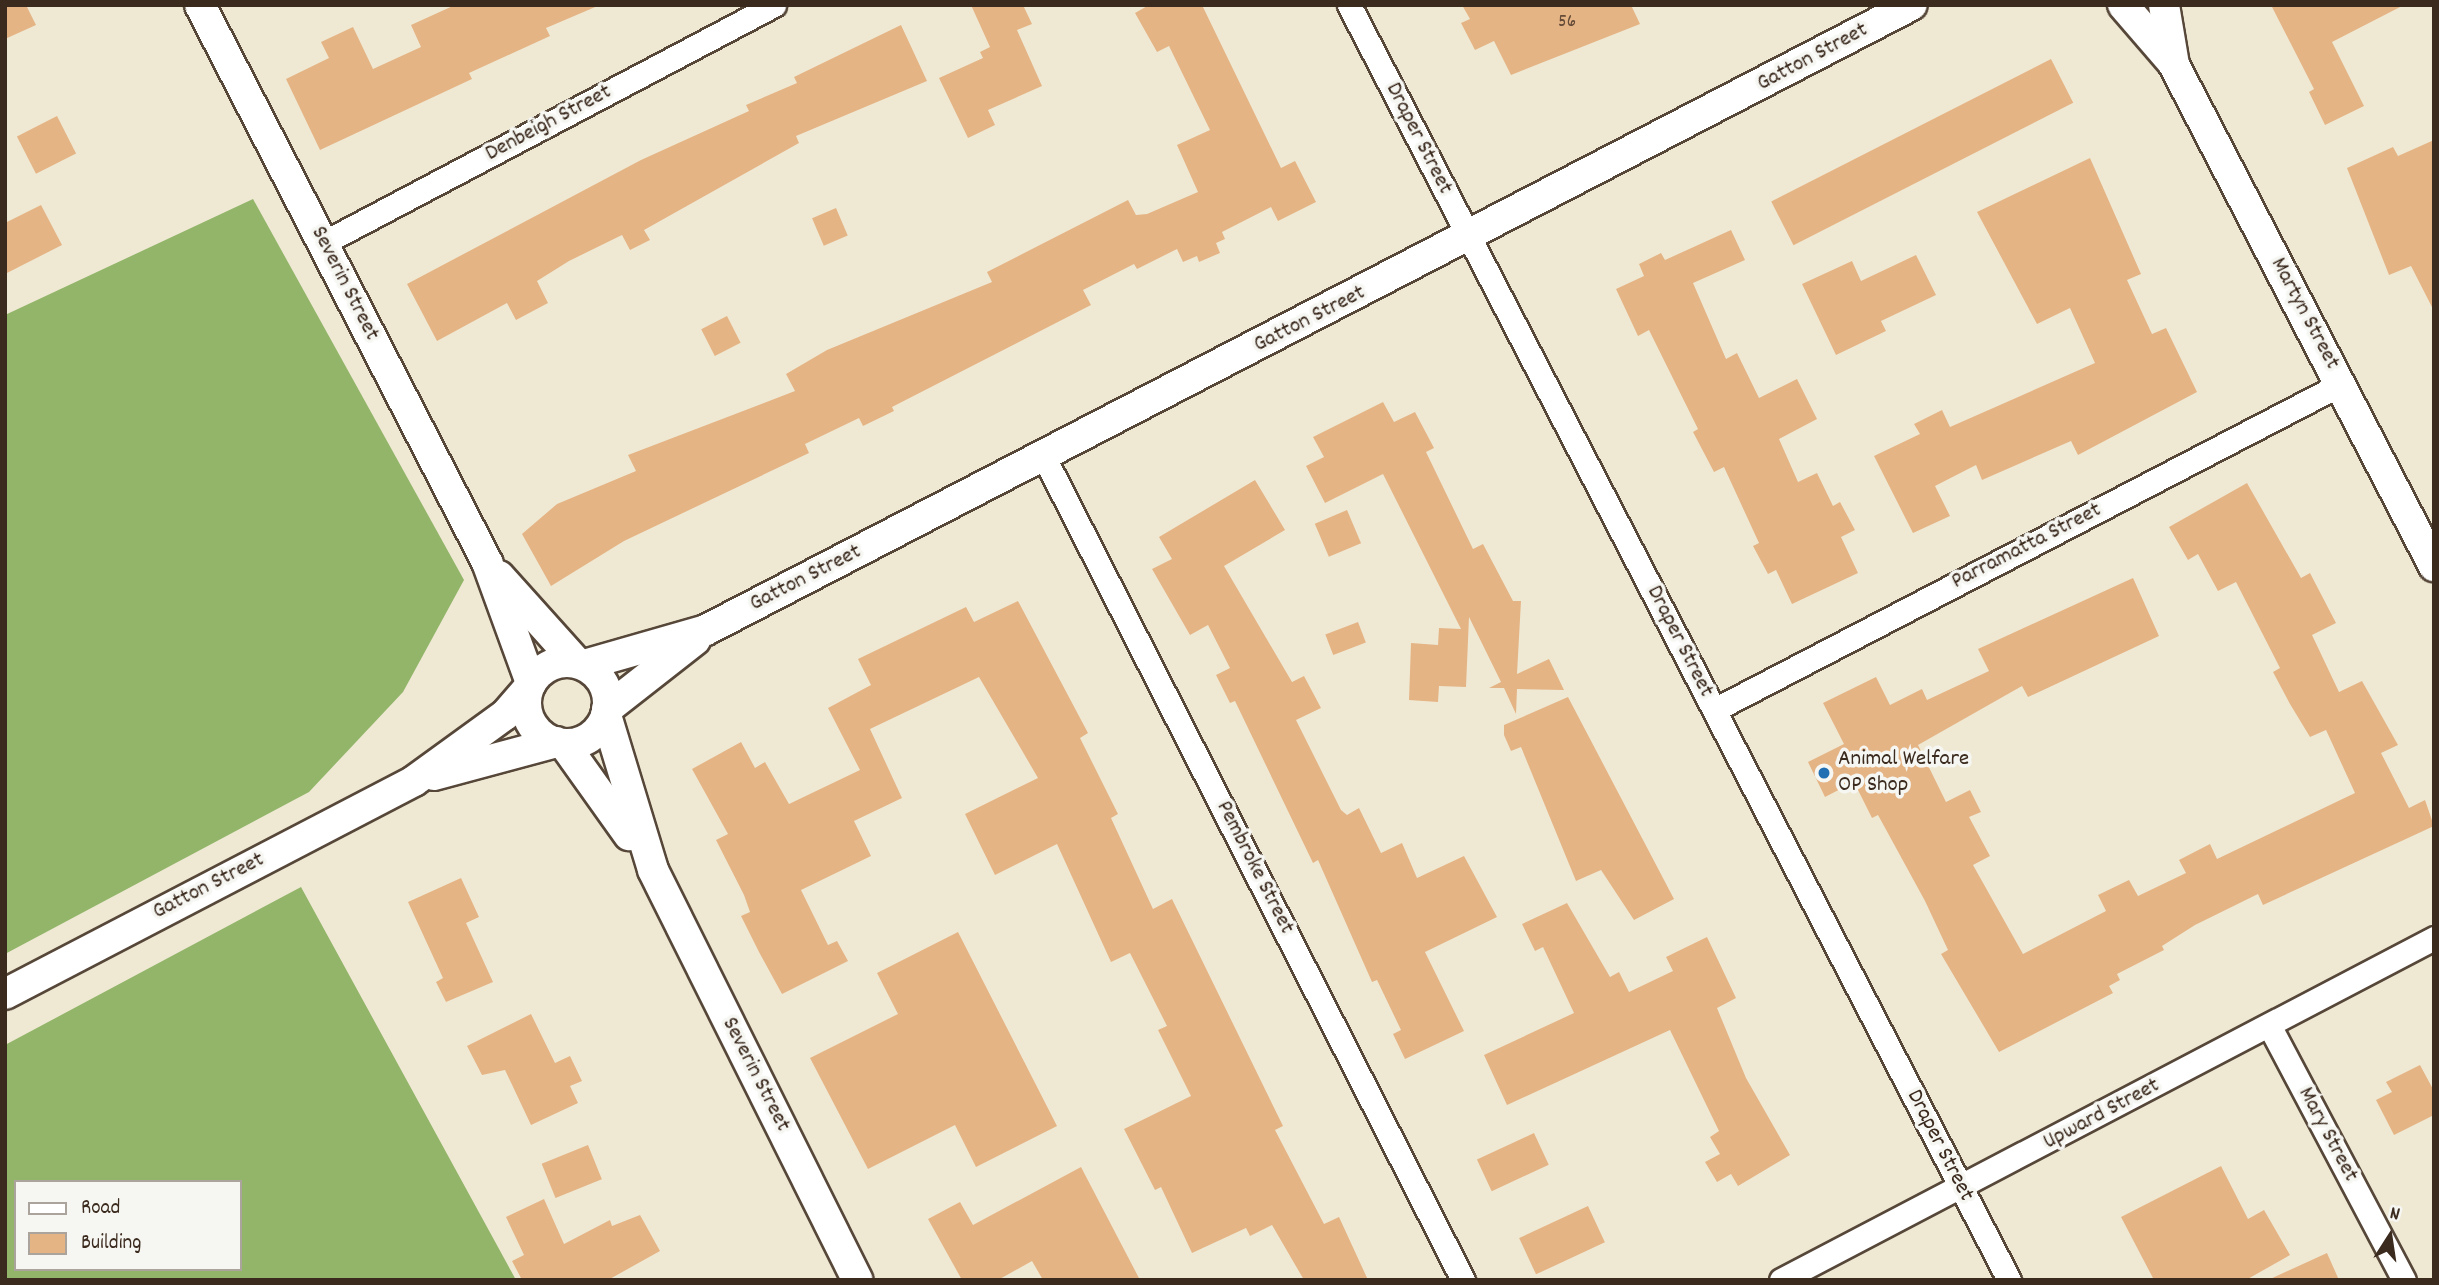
<!DOCTYPE html>
<style>
body{margin:0}
#map{position:relative;width:2439px;height:1285px;overflow:hidden;background:#efe9d4;font-family:Dekko,sans-serif}
div>[style]{position:absolute}
[style*='--x']{left:calc(var(--x)*1px);top:calc(var(--y)*1px);width:calc(var(--w)*1px);rotate:calc(var(--a)*1deg)}
.forest>*{inset:0;background:#92b569}
.building>*{inset:0;background:#e5b485;transform-origin:0 0}
.roads{filter:drop-shadow(2px 0 #564739) drop-shadow(-2px 0 #564739) drop-shadow(0 2px #564739) drop-shadow(0 -2px #564739)}
.minor>*{height:23px;margin:-11.5px;padding:0 11.5px;transform-origin:11.5px;border-radius:11.5px;background:#fff}
.tertiary>*{height:30px;margin:-15px;padding:0 15px;transform-origin:15px;border-radius:15px;background:#fff}
.tertiary>.ring{margin:-15px;padding:0;box-sizing:content-box;background:none;border:30px solid #fff;border-radius:50%}
.dots>*{width:19px;height:19px;translate:-50% -50%;box-sizing:border-box;border:4px solid #f6f6f2;border-radius:50%}
span{translate:-50% -50%;white-space:nowrap;text-align:center;line-height:1.15;-webkit-text-stroke:7px #f6f6f2;paint-order:stroke}
.number-label{font-size:19px;color:#664c38}
.number-label span{-webkit-text-stroke-width:0}
.street-label{font-size:23px;color:#3b2a1e}
.poi-label{font-size:23px;color:#3b2a1e}
.left{translate:0 -50%;text-align:left}
.frame{position:absolute;inset:0;border:7px solid #3b2a1e;pointer-events:none}
.legend{position:absolute;left:14px;top:1180px;width:228px;height:91px;box-sizing:border-box;background:#f6f6f2;border:2px solid #aba49d;margin:0;padding:9px 12px;list-style:none;font-size:21px;color:#3b2a1e}
.legend li{display:flex;align-items:center;gap:14px;height:35px}
.legend b{width:35px;border:2px solid #aba49d}
.north{position:absolute;left:2355px;top:1201px;width:70px;height:70px;-webkit-text-stroke:5px #f6f6f2;paint-order:stroke;rotate:12deg;font-size:19px;font-weight:700;line-height:28px;text-align:center;color:#3b2a1e}
.north::after{content:'';display:block;margin:auto;width:24px;height:32px;background:#3b2a1e;clip-path:polygon(50% 0,100% 100%,50% 72%,0 100%)}
</style>
<div id="map">
<div class="forest">
<i style="clip-path:polygon(253px 199px,464px 580px,403px 692px,309px 792px,5px 954px,5px 315px)"></i>
<i style="clip-path:polygon(evenodd,301px 887px,516px 1280px,5px 1280px,5px 1045px,301px 887px,16px 1182px,240px 1182px,240px 1269px,16px 1269px,16px 1182px)"></i>
</div>
<div class="building">
<i style="clip-path:polygon(5px 5px,26px 5px,36px 25px,5px 39px)"></i>
<i style="clip-path:polygon(455px 5px,600px 5px,546px 28px,550px 36px,469px 73px,472px 79px,320px 150px,286px 79px,329px 58px,321px 42px,353px 27px,373px 69px,421px 47px,411px 25px)"></i>
<i style="clip-path:polygon(971px 5px,1023px 5px,1032px 24px,1017px 30px,1042px 86px,988px 110px,995px 125px,968px 138px,939px 78px,983px 58px,980px 52px,990px 47px)"></i>
<i style="clip-path:polygon(1149px 5px,1202px 5px,1281px 168px,1295px 161px,1316px 202px,1278px 221px,1271px 207px,1222px 232px,1225px 239px,1216px 243px,1220px 253px,1199px 262px,1197px 256px,1183px 262px,1177px 249px,1137px 269px,1134px 264px,1083px 290px,1091px 305px,892px 407px,894px 411px,863px 426px,859px 418px,805px 444px,809px 453px,624px 541px,551px 586px,522px 534px,557px 504px,636px 471px,628px 455px,795px 391px,786px 374px,827px 350px,992px 282px,987px 272px,1128px 200px,1136px 215px,1147px 214px,1198px 192px,1177px 145px,1210px 130px,1169px 46px,1157px 52px,1135px 13px)"></i>
<i style="clip-path:polygon(1462px 5px,1631px 5px,1640px 24px,1511px 75px,1494px 41px,1475px 50px,1461px 23px,1470px 19px)"></i>
<i style="clip-path:polygon(2271px 5px,2404px 5px,2332px 42px,2364px 106px,2325px 125px,2309px 92px,2314px 89px)"></i>
<i style="clip-path:polygon(901px 25px,927px 81px,796px 136px,799px 143px,644px 230px,650px 240px,630px 250px,622px 235px,569px 261px,537px 281px,548px 303px,516px 320px,507px 303px,437px 341px,407px 284px,641px 160px,749px 111px,746px 105px,797px 83px,794px 77px)"></i>
<i style="left:2051px;top:59px;width:49px;height:314px;rotate:63deg"></i>
<i style="left:57px;top:116px;width:42px;height:45px;rotate:63deg"></i>
<i style="clip-path:polygon(2434px 140px,2434px 311px,2411px 266px,2389px 275px,2347px 168px,2393px 147px,2398px 156px)"></i>
<i style="clip-path:polygon(2090px 158px,2141px 274px,2127px 280px,2152px 334px,2166px 328px,2197px 392px,2078px 455px,2071px 441px,1982px 480px,1976px 465px,1935px 486px,1950px 516px,1913px 533px,1874px 456px,1920px 434px,1914px 424px,1942px 410px,1950px 427px,2095px 363px,2070px 308px,2037px 324px,1977px 212px)"></i>
<i style="clip-path:polygon(41px 205px,62px 245px,5px 274px,5px 223px)"></i>
<i style="left:836px;top:208px;width:30px;height:26px;rotate:67deg"></i>
<i style="clip-path:polygon(1731px 230px,1745px 260px,1693px 283px,1726px 359px,1737px 353px,1759px 398px,1797px 379px,1817px 419px,1779px 439px,1798px 482px,1817px 473px,1833px 506px,1840px 502px,1855px 530px,1841px 537px,1858px 573px,1792px 604px,1776px 570px,1768px 574px,1753px 546px,1759px 543px,1724px 467px,1714px 472px,1693px 432px,1698px 429px,1649px 330px,1638px 336px,1616px 289px,1644px 276px,1639px 264px,1661px 253px,1665px 260px)"></i>
<i style="clip-path:polygon(1916px 255px,1936px 295px,1881px 321px,1886px 331px,1836px 355px,1802px 284px,1852px 261px,1861px 281px)"></i>
<i style="left:727px;top:316px;width:30px;height:29px;rotate:63deg"></i>
<i style="clip-path:polygon(1383px 402px,1394px 422px,1415px 412px,1434px 448px,1426px 452px,1473px 549px,1483px 544px,1513px 601px,1521px 601px,1517px 674px,1549px 659px,1564px 690px,1517px 689px,1516px 714px,1504px 688px,1489px 688px,1501px 682px,1469px 617px,1466px 687px,1439px 686px,1438px 702px,1409px 700px,1411px 643px,1438px 645px,1439px 628px,1461px 629px,1383px 474px,1325px 503px,1306px 466px,1324px 457px,1313px 437px)"></i>
<i style="clip-path:polygon(1255px 480px,1285px 530px,1224px 566px,1292px 682px,1304px 676px,1321px 708px,1296px 720px,1341px 810px,1347px 815px,1359px 808px,1381px 853px,1402px 843px,1417px 878px,1464px 856px,1497px 917px,1425px 952px,1464px 1031px,1405px 1059px,1393px 1034px,1401px 1030px,1377px 980px,1372px 982px,1318px 860px,1313px 863px,1235px 701px,1230px 703px,1216px 675px,1230px 668px,1208px 625px,1190px 635px,1152px 569px,1172px 559px,1159px 537px)"></i>
<i style="clip-path:polygon(2247px 483px,2301px 578px,2310px 573px,2336px 623px,2312px 635px,2339px 692px,2362px 681px,2398px 745px,2381px 753px,2409px 808px,2425px 800px,2434px 826px,2263px 905px,2258px 894px,2195px 925px,2162px 946px,2164px 950px,2117px 974px,2120px 980px,2109px 986px,2113px 993px,1999px 1052px,1941px 954px,1948px 950px,1925px 901px,1878px 815px,1872px 818px,1854px 782px,1825px 797px,1808px 762px,1844px 744px,1823px 703px,1876px 677px,1890px 705px,1922px 689px,1927px 700px,1989px 671px,1978px 649px,2133px 578px,2159px 636px,2028px 697px,2022px 686px,1918px 745px,1946px 802px,1970px 790px,1981px 812px,1969px 817px,1990px 856px,1973px 865px,2023px 954px,2106px 911px,2098px 895px,2129px 880px,2138px 896px,2186px 873px,2179px 860px,2210px 844px,2217px 859px,2355px 793px,2326px 730px,2310px 737px,2290px 704px,2273px 672px,2280px 668px,2236px 582px,2218px 591px,2198px 554px,2188px 560px,2169px 527px)"></i>
<i style="left:1347px;top:510px;width:36px;height:35px;rotate:67deg"></i>
<i style="clip-path:polygon(1018px 601px,1088px 733px,1080px 738px,1118px 814px,1111px 818px,1153px 909px,1172px 899px,1283px 1126px,1275px 1130px,1324px 1224px,1339px 1217px,1368px 1280px,1304px 1280px,1272px 1225px,1250px 1236px,1246px 1228px,1192px 1253px,1161px 1187px,1155px 1190px,1124px 1129px,1191px 1096px,1158px 1030px,1167px 1026px,1130px 953px,1111px 962px,1057px 844px,995px 875px,965px 814px,1038px 778px,979px 677px,870px 729px,902px 798px,854px 821px,871px 856px,801px 890px,828px 945px,837px 941px,848px 961px,782px 994px,759px 952px,741px 916px,750px 912px,744px 895px,716px 840px,728px 834px,692px 769px,741px 742px,755px 768px,765px 762px,789px 804px,860px 770px,828px 708px,871px 685px,858px 659px,966px 607px,974px 622px)"></i>
<i style="left:1358px;top:622px;width:22px;height:35px;rotate:69deg"></i>
<i style="clip-path:polygon(1568px 697px,1674px 899px,1634px 920px,1601px 870px,1576px 881px,1521px 747px,1511px 751px,1504px 735px,1504px 725px)"></i>
<i style="clip-path:polygon(461px 878px,479px 917px,466px 923px,493px 982px,446px 1002px,436px 982px,443px 978px,408px 902px)"></i>
<i style="clip-path:polygon(1567px 903px,1610px 977px,1619px 972px,1629px 992px,1673px 971px,1666px 957px,1707px 937px,1736px 998px,1717px 1008px,1746px 1078px,1790px 1155px,1738px 1186px,1731px 1174px,1717px 1182px,1705px 1162px,1720px 1154px,1710px 1137px,1719px 1131px,1670px 1030px,1507px 1105px,1484px 1055px,1574px 1013px,1543px 947px,1535px 951px,1522px 924px)"></i>
<i style="clip-path:polygon(958px 932px,1057px 1126px,976px 1167px,955px 1125px,868px 1169px,810px 1058px,898px 1014px,877px 973px)"></i>
<i style="clip-path:polygon(531px 1014px,555px 1063px,570px 1056px,582px 1081px,570px 1086px,578px 1103px,531px 1125px,505px 1070px,482px 1075px,467px 1046px)"></i>
<i style="clip-path:polygon(2420px 1065px,2434px 1091px,2434px 1115px,2394px 1135px,2376px 1100px,2392px 1092px,2386px 1082px)"></i>
<i style="left:1534px;top:1133px;width:35px;height:63px;rotate:65deg"></i>
<i style="left:588px;top:1145px;width:37px;height:50px;rotate:68deg"></i>
<i style="clip-path:polygon(2221px 1166px,2248px 1219px,2264px 1210px,2290px 1255px,2246px 1280px,2154px 1280px,2121px 1217px)"></i>
<i style="clip-path:polygon(1081px 1167px,1140px 1280px,1043px 1280px,1032px 1261px,998px 1280px,962px 1280px,928px 1219px,960px 1202px,973px 1225px)"></i>
<i style="clip-path:polygon(544px 1199px,564px 1244px,610px 1220px,612px 1226px,640px 1215px,660px 1251px,608px 1280px,522px 1280px,512px 1261px,524px 1255px,506px 1217px)"></i>
<i style="left:1588px;top:1206px;width:40px;height:76px;rotate:65deg"></i>
<i style="clip-path:polygon(2327px 1253px,2339px 1280px,2268px 1280px)"></i>
</div>
<div class="roads">
<div class="minor">
<i style="--x:1349;--y:5;--w:1436;--a:62.63"></i>
<i style="--x:323;--y:243;--w:510;--a:-27.82"></i>
<i style="--x:1044;--y:457;--w:924;--a:63.02"></i>
<i style="--x:1714;--y:710;--w:707;--a:-27.47"></i>
<i style="--x:2270;--y:1027;--w:286;--a:62.1"></i>
<i style="--x:1781;--y:1280;--w:737;--a:-27.64"></i>
</div>
<div class="tertiary">
<i style="--x:200;--y:5;--w:627;--a:62.74"></i>
<i style="--x:487;--y:562;--w:129;--a:70"></i>
<i style="--x:2123;--y:5;--w:77;--a:49.2"></i>
<i style="--x:2173;--y:63;--w:567;--a:62.58"></i>
<i style="--x:2164;--y:5;--w:55;--a:80.5"></i>
<i style="--x:499;--y:576;--w:117;--a:48.1"></i>
<i class="ring" style="left:526px;top:662px;width:52px;height:52px"></i>
<i style="--x:584;--y:665;--w:127;--a:-16"></i>
<i style="--x:706;--y:630;--w:1358;--a:-27.4"></i>
<i style="--x:607;--y:709;--w:112;--a:-38.1"></i>
<i style="--x:606;--y:715;--w:162;--a:73.1"></i>
<i style="--x:653;--y:870;--w:458;--a:63.5"></i>
<i style="--x:564;--y:744;--w:112;--a:54.5"></i>
<i style="--x:434;--y:775;--w:127;--a:-15"></i>
<i style="--x:5;--y:994;--w:461;--a:-27.5"></i>
<i style="--x:414;--y:781;--w:112;--a:-36"></i>
<i style="--x:505;--y:715;--w:35;--a:-49"></i>
</div>
</div>
<div class="dots">
<i style="left:1824px;top:773px;background:#1f6fb2"></i>
</div>
<div class="number-label">
<span style="left:1567px;top:23px">56</span>
</div>
<div class="street-label">
<span style="left:1813px;top:58px;rotate:-28deg">Gatton Street</span>
<span style="left:549px;top:124px;rotate:-28deg">Denbeigh Street</span>
<span style="left:1418px;top:139px;rotate:63deg">Draper Street</span>
<span style="left:344px;top:284px;rotate:63deg">Severin Street</span>
<span style="left:2304px;top:314px;rotate:62deg">Martyn Street</span>
<span style="left:1310px;top:320px;rotate:-27deg">Gatton Street</span>
<span style="left:2027px;top:547px;rotate:-27deg">Parramatta Street</span>
<span style="left:806px;top:579px;rotate:-27deg">Gatton Street</span>
<span style="left:1679px;top:642px;rotate:63deg">Draper Street</span>
<span style="left:1254px;top:868px;rotate:63deg">Pembroke Street</span>
<span style="left:209px;top:887px;rotate:-27deg">Gatton Street</span>
<span style="left:755px;top:1075px;rotate:63deg">Severin Street</span>
<span style="left:2102px;top:1115px;rotate:-28deg">Upward Street</span>
<span style="left:2327px;top:1135px;rotate:62deg">Mary Street</span>
<span style="left:1939px;top:1146px;rotate:63deg">Draper Street</span>
</div>
<div class="poi-label">
<span class="left" style="left:1838px;top:773px">Animal Welfare<br>OP Shop</span>
</div>
<div class="frame"></div>
<ul class="legend">
<li><b style="height:9px;background:#fff"></b>Road</li>
<li><b style="height:19px;background:#e5b485"></b>Building</li>
</ul>
<div class="north">N</div>
</div>
